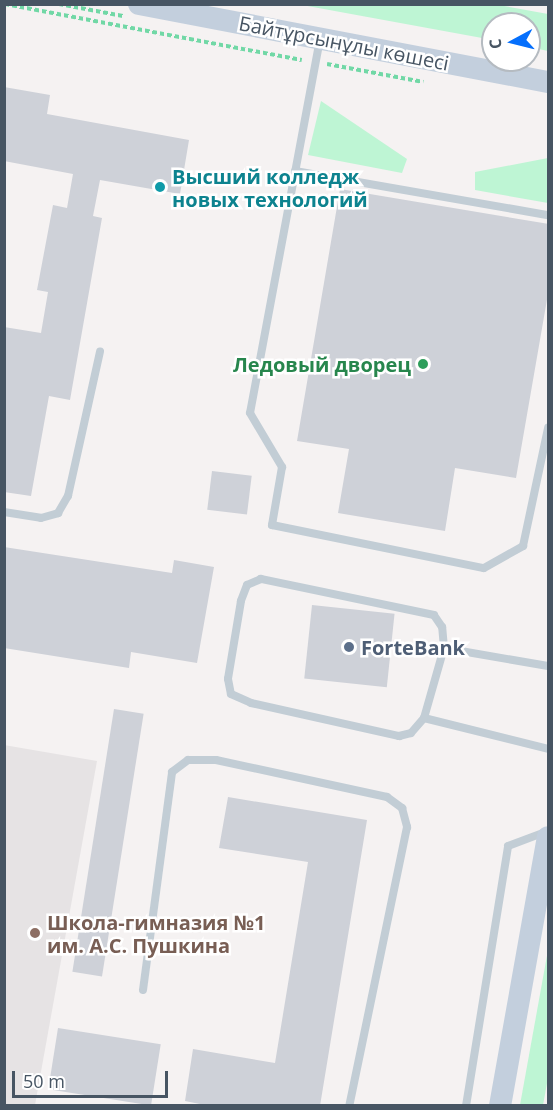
<!DOCTYPE html>
<meta charset="utf-8">
<style>
body{margin:0}
#map{position:relative;width:553px;height:1110px;overflow:hidden;background:#f5f2f2;font-family:"Open Sans",sans-serif}
div>[style]{position:absolute}
[style*='--x']{left:calc(var(--x)*1px);top:calc(var(--y)*1px);width:calc(var(--w)*1px);rotate:calc(var(--a)*1deg)}
.education>*{inset:0;background:#e6e3e4}
.green>*{inset:0;background:#bef5d4}
.building>*{inset:0;background:#ced1d8;transform-origin:0 0}
.path>*{height:4px;margin-top:-2px;transform-origin:0;background:repeating-linear-gradient(90deg,#71d8a6 0 4.5px,transparent 0 7.5px)}
.lane>*{height:8px;margin:-4px;padding:0 4px;transform-origin:4px;border-radius:4px;background:#c2cdd5}
.secondary>*{height:22px;margin:-11px;padding:0 11px;transform-origin:11px;border-radius:11px;background:#c3cfdd}
.dots>*{width:16px;height:16px;translate:-50% -50%;box-sizing:border-box;border:3px solid #fff;border-radius:50%}
span{translate:-50% -50%;white-space:nowrap;text-align:center;line-height:1.15;-webkit-text-stroke:5px #fff;paint-order:stroke}
.street-label{font-size:20px;color:#475563}
.culture-label{font-size:20px;color:#0d838f;font-weight:700}
.left{translate:0 -50%;text-align:left}
.leisure-label{font-size:20px;color:#27864d;font-weight:700}
.right{translate:-100% -50%;text-align:right}
.service-label{font-size:20px;color:#4e5e75;font-weight:700}
.education-label{font-size:20px;color:#785e54;font-weight:700}
.frame{position:absolute;inset:0;border:6px solid #475563;pointer-events:none}
.north{position:absolute;left:481px;top:12px;width:60px;height:60px;box-sizing:border-box;background:#fff;border:2px solid #b5bbc1;border-radius:50%;rotate:263deg;font-size:16px;font-weight:700;line-height:24px;text-align:center;color:#475563}
.north::after{content:'';display:block;margin:auto;width:21px;height:27px;background:#056ffc;clip-path:polygon(50% 0,100% 100%,50% 72%,0 100%)}
.scale{position:absolute;left:12px;top:1071px;width:156px;height:27px;box-sizing:border-box;border:3px solid #475563;border-top:0;padding-left:8px;font-size:18px;line-height:21px;white-space:nowrap;color:#475563;-webkit-text-stroke:4px #fff;paint-order:stroke}
</style>
<div id="map">
<div class="education">
<i style="clip-path:polygon(4px 745px,97px 761px,35px 1105px,5px 1105px)"></i>
</div>
<div class="green">
<i style="clip-path:polygon(493px 4px,548px 14px,548px 51px,529px 47px,529px 24px,493px 24px,493px 40px,302px 5px)"></i>
<i style="clip-path:polygon(321px 101px,407px 159px,402px 173px,308px 155px)"></i>
<i style="clip-path:polygon(548px 158px,548px 203px,475px 190px,475px 172px)"></i>
<i style="clip-path:polygon(548px 950px,548px 1078px,543px 1105px,520px 1105px)"></i>
</div>
<div class="building">
<i style="clip-path:polygon(4px 87px,50px 95px,47px 114px,189px 140px,180px 194px,100px 180px,93px 216px,102px 218px,70px 400px,49px 396px,31px 496px,4px 492px,4px 327px,41px 333px,48px 292px,37px 290px,53px 205px,67px 208px,73px 174px,4px 161px)"></i>
<i style="clip-path:polygon(340px 189px,549px 224px,549px 288px,516px 478px,455px 468px,445px 531px,338px 513px,349px 449px,297px 441px)"></i>
<i style="left:212px;top:471px;width:40px;height:39px;rotate:7deg"></i>
<i style="clip-path:polygon(4px 547px,172px 573px,174px 560px,214px 567px,197px 663px,131px 652px,129px 668px,4px 648px)"></i>
<i style="left:312px;top:605px;width:83px;height:74px;rotate:6deg"></i>
<i style="left:114px;top:709px;width:30px;height:266px;rotate:9deg"></i>
<i style="clip-path:polygon(228px 797px,367px 820px,320px 1106px,210px 1106px,185px 1101px,193px 1049px,275px 1063px,308px 862px,219px 848px)"></i>
<i style="left:58px;top:1028px;width:104px;height:62px;rotate:9deg"></i>
</div>
<div class="path">
<i style="--x:5;--y:4;--w:302;--a:10.7"></i>
<i style="--x:59;--y:4;--w:65;--a:10.6"></i>
<i style="--x:327;--y:64;--w:98;--a:10.6"></i>
</div>
<div class="lane">
<i style="--x:320;--y:39;--w:380;--a:100.6"></i>
<i style="--x:250;--y:413;--w:63;--a:59.3"></i>
<i style="--x:282;--y:467;--w:59;--a:99.8"></i>
<i style="--x:272;--y:525;--w:216;--a:11.5"></i>
<i style="--x:484;--y:568;--w:45;--a:-29.4"></i>
<i style="--x:523;--y:546;--w:121;--a:-78"></i>
<i style="--x:295;--y:171;--w:257;--a:9.9"></i>
<i style="--x:4;--y:512;--w:37;--a:9"></i>
<i style="--x:41;--y:518;--w:18;--a:-16"></i>
<i style="--x:58;--y:513;--w:20;--a:-60"></i>
<i style="--x:68;--y:496;--w:148;--a:-77.5"></i>
<i style="--x:548;--y:666;--w:106;--a:-170.2"></i>
<i style="--x:444;--y:648;--w:21;--a:-95"></i>
<i style="--x:442;--y:627;--w:14;--a:-124"></i>
<i style="--x:434;--y:615;--w:177;--a:-168.2"></i>
<i style="--x:261;--y:579;--w:15;--a:157"></i>
<i style="--x:247;--y:585;--w:17;--a:111"></i>
<i style="--x:241;--y:601;--w:79;--a:99.5"></i>
<i style="--x:228;--y:679;--w:15;--a:79"></i>
<i style="--x:231;--y:694;--w:22;--a:24"></i>
<i style="--x:251;--y:703;--w:152;--a:12.6"></i>
<i style="--x:399;--y:736;--w:12;--a:-14"></i>
<i style="--x:411;--y:733;--w:20;--a:-49"></i>
<i style="--x:424;--y:718;--w:128;--a:14"></i>
<i style="--x:424;--y:718;--w:73;--a:-74.1"></i>
<i style="--x:143;--y:990;--w:220;--a:-82.4"></i>
<i style="--x:172;--y:772;--w:20;--a:-37"></i>
<i style="--x:188;--y:760;--w:28;--a:0"></i>
<i style="--x:216;--y:760;--w:175;--a:12.2"></i>
<i style="--x:387;--y:797;--w:19;--a:36"></i>
<i style="--x:402;--y:808;--w:20;--a:75"></i>
<i style="--x:407;--y:827;--w:285;--a:101.7"></i>
<i style="--x:466;--y:1106;--w:263;--a:-80.8"></i>
<i style="--x:508;--y:846;--w:43;--a:-20.6"></i>
</div>
<div class="secondary">
<i style="--x:139;--y:4;--w:416;--a:10.8"></i>
<i style="--x:500;--y:1106;--w:273;--a:-79.9"></i>
</div>
<div class="dots">
<i style="left:160px;top:187px;background:#0f9aa8"></i>
<i style="left:423px;top:364px;background:#2e9e5b"></i>
<i style="left:349px;top:647px;background:#5c6f8a"></i>
<i style="left:35px;top:933px;background:#8d6e63"></i>
</div>
<div class="street-label">
<span style="left:344px;top:43px;rotate:11deg">Байтұрсынұлы көшесі</span>
</div>
<div class="culture-label">
<span class="left" style="left:172px;top:188px">Высший колледж<br>новых технологий</span>
</div>
<div class="leisure-label">
<span class="right" style="left:411px;top:364px">Ледовый дворец</span>
</div>
<div class="service-label">
<span class="left" style="left:361px;top:647px">ForteBank</span>
</div>
<div class="education-label">
<span class="left" style="left:47px;top:934px">Школа-гимназия №1<br>им. А.С. Пушкина</span>
</div>
<div class="frame"></div>
<div class="north">С</div>
<div class="scale">50 m</div>
</div>
